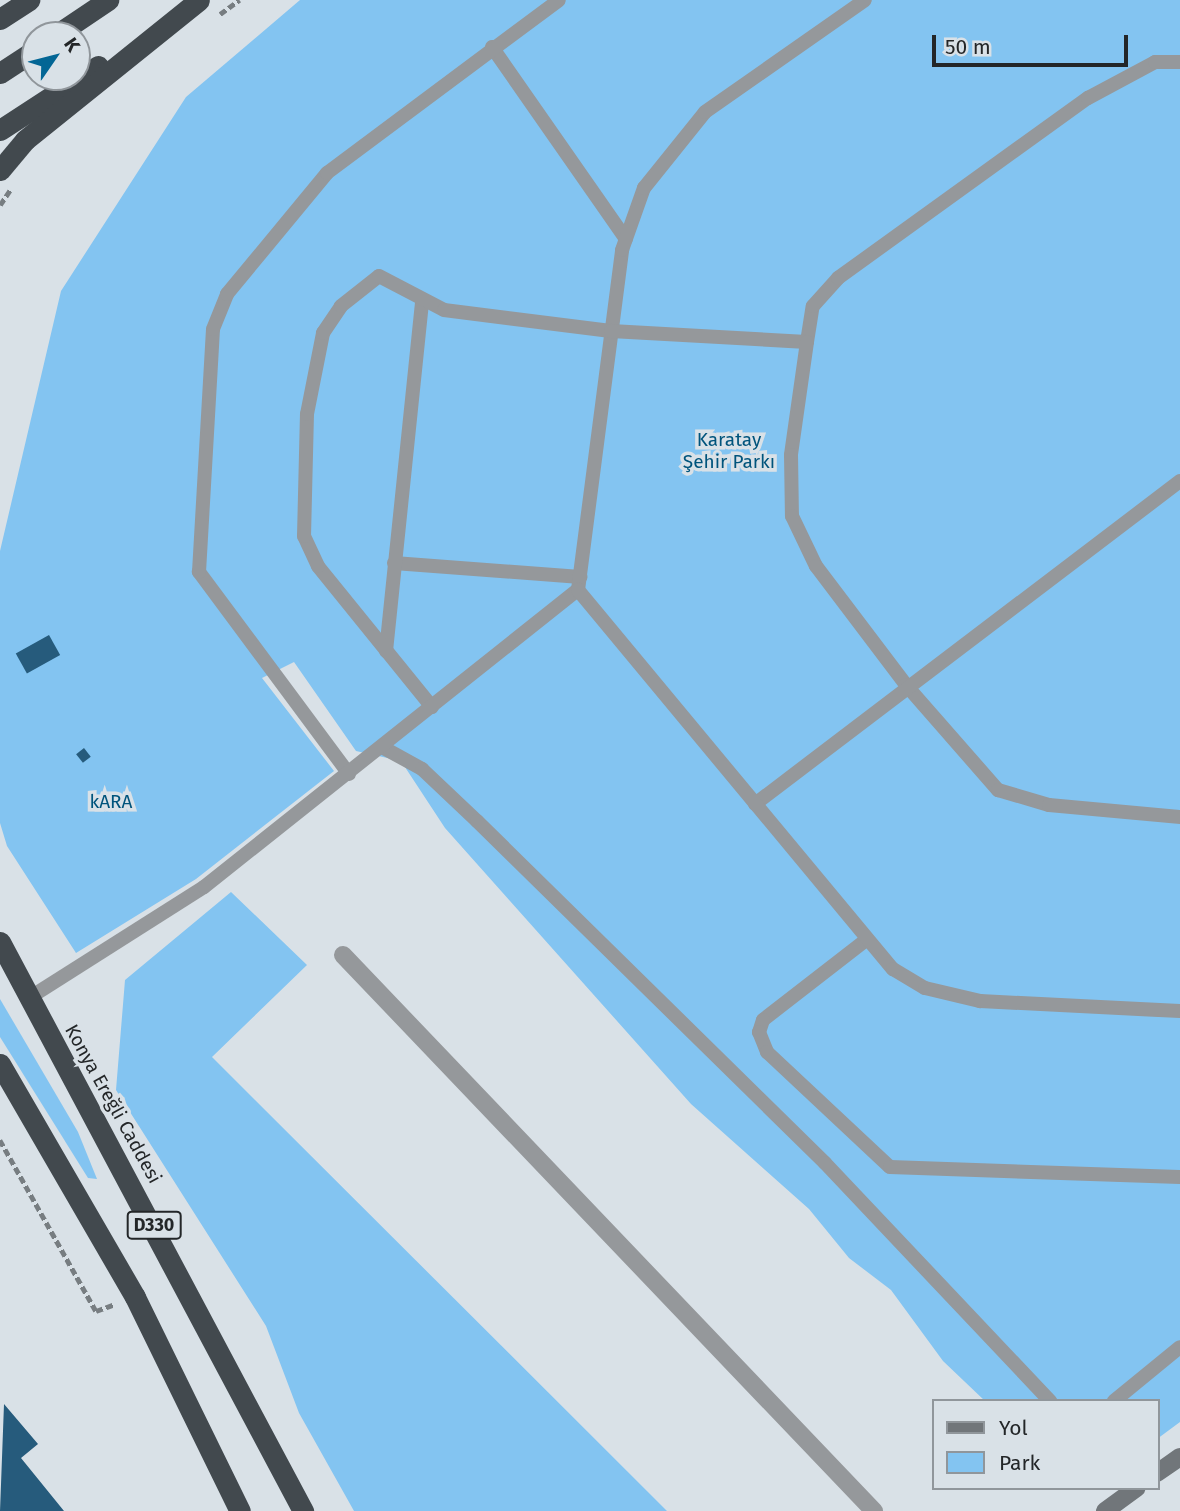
<!DOCTYPE html>
<meta charset="utf-8">
<style>
body{margin:0}
#map{position:relative;width:1180px;height:1511px;overflow:hidden;background:#d9e1e7;font-family:"Fira Sans",sans-serif}
div>[style]{position:absolute}
[style*='--x']{left:calc(var(--x)*1px);top:calc(var(--y)*1px);width:calc(var(--w)*1px);rotate:calc(var(--a)*1deg)}
.green>*{inset:0;background:#83c4f1}
.building>*{inset:0;background:#265b7c;transform-origin:0 0}
.path>*{height:4.5px;margin-top:-2.25px;transform-origin:0;background:repeating-linear-gradient(90deg,#777d81 0 7px,transparent 0 10.5px)}
.lane>*{height:14px;margin:-7px;padding:0 7px;transform-origin:7px;border-radius:7px;background:#95989b}
.street>*{height:18px;margin:-9px;padding:0 9px;transform-origin:9px;border-radius:9px;background:#95989b}
.secondary>*{height:18px;margin:-9px;padding:0 9px;transform-origin:9px;border-radius:9px;background:#71767a}
.highway>*{height:21px;margin:-10.5px;padding:0 10.5px;transform-origin:10.5px;border-radius:10.5px;background:#42494e}
span{translate:-50% -50%;white-space:nowrap;text-align:center;line-height:1.15;-webkit-text-stroke:7px #d9e1e7;paint-order:stroke}
.shield-label span{padding:2px 5px;background:#d9e1e7;border:2px solid;border-radius:5px;-webkit-text-stroke-width:0}
.shield-label{font-size:18px;color:#232628;font-weight:700}
.park-label{font-size:19px;color:#00547c}
.street-label{font-size:19px;color:#232628}
.legend{position:absolute;left:932px;top:1399px;width:228px;height:91px;box-sizing:border-box;background:#d9e1e7;border:2px solid #90969b;margin:0;padding:9px 12px;list-style:none;font-size:21px;color:#232628}
.legend li{display:flex;align-items:center;gap:14px;height:35px}
.legend b{width:35px;border:2px solid #90969b}
.north{position:absolute;left:21px;top:21px;width:70px;height:70px;box-sizing:border-box;background:#d9e1e7;border:2px solid #90969b;border-radius:50%;rotate:55deg;font-size:19px;font-weight:700;line-height:28px;text-align:center;color:#232628}
.north::after{content:'';display:block;margin:auto;width:24px;height:32px;background:#036695;clip-path:polygon(50% 0,100% 100%,50% 72%,0 100%)}
.scale{position:absolute;left:932px;top:35px;width:196px;height:32px;box-sizing:border-box;border:4px solid #232628;border-top:0;padding-left:9px;font-size:21px;line-height:24px;white-space:nowrap;color:#232628;-webkit-text-stroke:5px #d9e1e7;paint-order:stroke}
</style>
<div id="map">
<div class="green">
<i style="clip-path:polygon(300px 0,1180px 0,1180px 1422px,1157px 1439px,1157px 1401px,985px 1401px,943px 1361px,891px 1290px,849px 1258px,809px 1209px,691px 1104px,445px 828px,401px 761px,356px 751px,294px 662px,262px 678px,334px 771px,196px 879px,76px 953px,7px 846px,0 823px,0 551px,61px 291px,186px 97px)"></i>
<i style="clip-path:polygon(231px 892px,307px 965px,212px 1057px,667px 1511px,354px 1511px,299px 1413px,266px 1326px,116px 1090px,125px 980px)"></i>
<i style="clip-path:polygon(0 999px,78px 1132px,97px 1179px,88px 1178px,0 1037px)"></i>
</div>
<div class="building">
<i style="left:49px;top:635px;width:23px;height:38px;rotate:61deg"></i>
<i style="left:84px;top:748px;width:11px;height:10px;rotate:52deg"></i>
<i style="left:112px;top:797px;width:11px;height:10px;rotate:52deg"></i>
<i style="clip-path:polygon(4px 1404px,38px 1444px,21px 1458px,64px 1511px,0 1511px)"></i>
</div>
<div class="path">
<i style="--x:220;--y:14;--w:24;--a:-36"></i>
<i style="--x:0;--y:205;--w:18;--a:-56"></i>
<i style="--x:0;--y:1140;--w:196;--a:60.7"></i>
<i style="--x:96;--y:1311;--w:20;--a:-20"></i>
</div>
<div class="lane">
<i style="--x:492;--y:47;--w:234;--a:55.1"></i>
<i style="--x:807;--y:342;--w:36;--a:-81"></i>
<i style="--x:813;--y:306;--w:38;--a:-48"></i>
<i style="--x:838;--y:278;--w:308;--a:-35.8"></i>
<i style="--x:1088;--y:98;--w:76;--a:-28.2"></i>
<i style="--x:1155;--y:62;--w:25;--a:0"></i>
<i style="--x:394;--y:563;--w:187;--a:4.3"></i>
<i style="--x:578;--y:590;--w:343;--a:-82.6"></i>
<i style="--x:622;--y:250;--w:66;--a:-70.5"></i>
<i style="--x:644;--y:188;--w:97;--a:-51.2"></i>
<i style="--x:705;--y:112;--w:195;--a:-35"></i>
<i style="--x:386;--y:651;--w:352;--a:-84.1"></i>
<i style="--x:432;--y:707;--w:181;--a:-129"></i>
<i style="--x:318;--y:566;--w:33;--a:-115"></i>
<i style="--x:304;--y:536;--w:122;--a:-88.6"></i>
<i style="--x:307;--y:414;--w:83;--a:-78.8"></i>
<i style="--x:323;--y:333;--w:32;--a:-56"></i>
<i style="--x:341;--y:306;--w:48;--a:-38.3"></i>
<i style="--x:379;--y:276;--w:73;--a:27.6"></i>
<i style="--x:444;--y:310;--w:168;--a:7.2"></i>
<i style="--x:611;--y:331;--w:196;--a:3.2"></i>
<i style="--x:807;--y:342;--w:114;--a:98.1"></i>
<i style="--x:791;--y:455;--w:61;--a:89.1"></i>
<i style="--x:792;--y:516;--w:55;--a:64.4"></i>
<i style="--x:816;--y:566;--w:149;--a:52.9"></i>
<i style="--x:906;--y:685;--w:140;--a:48.8"></i>
<i style="--x:998;--y:790;--w:53;--a:16.4"></i>
<i style="--x:1049;--y:805;--w:132;--a:5.2"></i>
<i style="--x:382;--y:747;--w:46;--a:28.8"></i>
<i style="--x:422;--y:769;--w:76;--a:43.4"></i>
<i style="--x:477;--y:821;--w:488;--a:44.5"></i>
<i style="--x:825;--y:1163;--w:328;--a:46.6"></i>
<i style="--x:349;--y:774;--w:252;--a:-126.6"></i>
<i style="--x:199;--y:572;--w:243;--a:-86.7"></i>
<i style="--x:213;--y:329;--w:38;--a:-68"></i>
<i style="--x:227;--y:294;--w:157;--a:-50.4"></i>
<i style="--x:327;--y:173;--w:289;--a:-36.7"></i>
<i style="--x:755;--y:804;--w:534;--a:-37.23"></i>
<i style="--x:866;--y:940;--w:130;--a:142.2"></i>
<i style="--x:763;--y:1020;--w:13;--a:108"></i>
<i style="--x:759;--y:1032;--w:22;--a:68"></i>
<i style="--x:767;--y:1052;--w:168;--a:43.1"></i>
<i style="--x:890;--y:1167;--w:290;--a:2"></i>
<i style="--x:29;--y:998;--w:207;--a:-32.4"></i>
<i style="--x:204;--y:887;--w:478;--a:-38.5"></i>
<i style="--x:578;--y:590;--w:493;--a:50.3"></i>
<i style="--x:893;--y:969;--w:37;--a:31"></i>
<i style="--x:925;--y:988;--w:57;--a:13.3"></i>
<i style="--x:980;--y:1001;--w:200;--a:2.9"></i>
<i style="--x:1114;--y:1401;--w:85;--a:-39.3"></i>
</div>
<div class="street">
<i style="--x:343;--y:955;--w:769;--a:46.32"></i>
</div>
<div class="secondary">
<i style="--x:1157;--y:1473;--w:28;--a:-35"></i>
<i style="--x:1105;--y:1511;--w:39;--a:-36"></i>
</div>
<div class="highway">
<i style="--x:0;--y:19;--w:35;--a:-33"></i>
<i style="--x:56;--y:35;--w:63;--a:-33.9"></i>
<i style="--x:0;--y:73;--w:42;--a:-33.3"></i>
<i style="--x:0;--y:130;--w:117;--a:-33.1"></i>
<i style="--x:0;--y:170;--w:39;--a:-50"></i>
<i style="--x:25;--y:140;--w:223;--a:-38.8"></i>
<i style="--x:0;--y:942;--w:645;--a:61.96"></i>
<i style="--x:0;--y:1064;--w:269;--a:59.9"></i>
<i style="--x:135;--y:1297;--w:238;--a:63.9"></i>
</div>
<div class="shield-label">
<span style="left:154px;top:1225px">D330</span>
</div>
<div class="park-label">
<span style="left:729px;top:451px">Karatay<br>Şehir Parkı</span>
<span style="left:111px;top:802px">kARA</span>
</div>
<div class="street-label">
<span style="left:113px;top:1104px;rotate:61deg">Konya Ereğli Caddesi</span>
</div>
<ul class="legend">
<li><b style="height:9px;background:#71767a"></b>Yol</li>
<li><b style="height:19px;background:#83c4f1"></b>Park</li>
</ul>
<div class="north">K</div>
<div class="scale">50 m</div>
</div>
